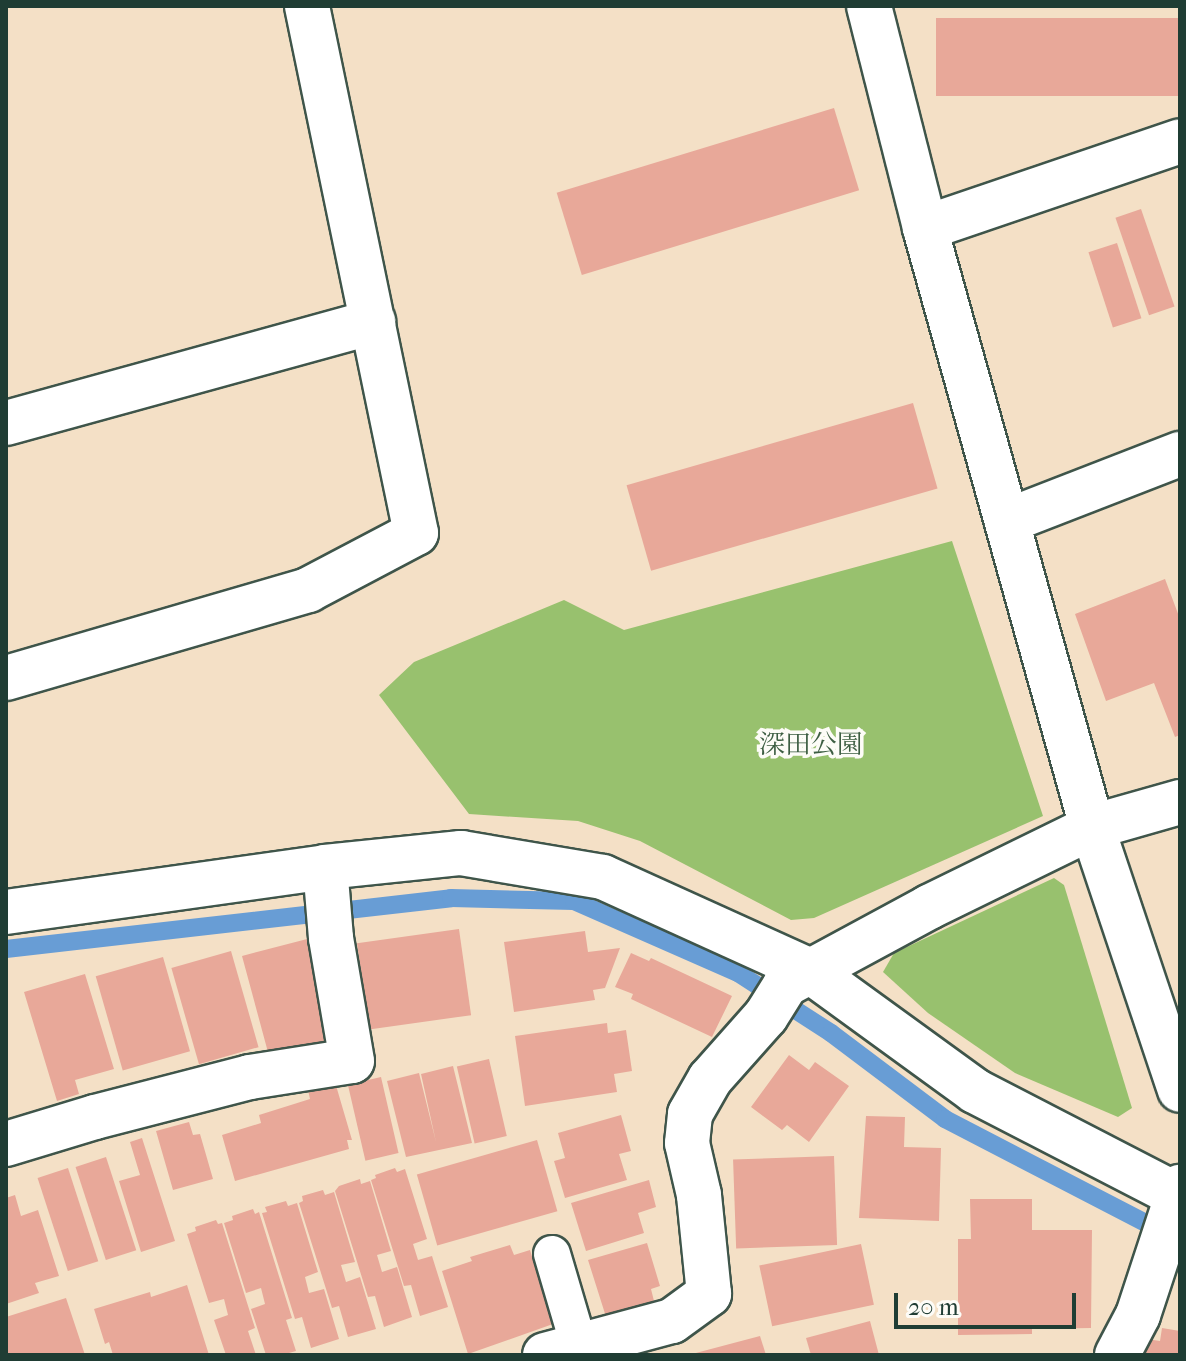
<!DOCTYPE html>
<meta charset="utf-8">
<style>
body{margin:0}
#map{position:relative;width:1186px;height:1361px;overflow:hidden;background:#f4e0c6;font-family:"IM FELL French Canon","Noto Serif JP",serif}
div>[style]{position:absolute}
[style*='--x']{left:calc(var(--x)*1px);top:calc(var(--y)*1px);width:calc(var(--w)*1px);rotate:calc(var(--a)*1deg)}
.green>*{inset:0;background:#98c16e}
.stream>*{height:18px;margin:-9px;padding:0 9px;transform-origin:9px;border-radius:9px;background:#689dd5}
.building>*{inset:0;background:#e8a899;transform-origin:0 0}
.roads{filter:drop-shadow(2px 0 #3f554a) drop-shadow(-2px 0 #3f554a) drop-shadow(0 2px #3f554a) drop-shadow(0 -2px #3f554a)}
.service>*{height:36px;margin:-18px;padding:0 18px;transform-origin:18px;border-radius:18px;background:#fff}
.minor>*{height:44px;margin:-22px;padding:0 22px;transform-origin:22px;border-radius:22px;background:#fff}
span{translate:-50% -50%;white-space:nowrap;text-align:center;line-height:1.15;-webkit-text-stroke:7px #fdfcf7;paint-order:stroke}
.park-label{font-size:26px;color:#3d5e42}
.frame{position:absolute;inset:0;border:8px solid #1f3d34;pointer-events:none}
.scale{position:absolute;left:894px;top:1293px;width:182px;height:36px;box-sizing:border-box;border:4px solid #1f3d34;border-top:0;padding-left:10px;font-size:24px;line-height:28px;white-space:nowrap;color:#1f3d34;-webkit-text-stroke:6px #fdfcf7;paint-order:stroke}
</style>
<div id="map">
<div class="green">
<i style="clip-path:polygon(952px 541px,1043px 816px,814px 918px,791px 920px,640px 841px,578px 821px,469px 814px,379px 695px,414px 662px,564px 600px,624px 630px)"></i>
<i style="clip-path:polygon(1054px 878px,1064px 885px,1132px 1108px,1118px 1117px,1015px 1073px,928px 1013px,883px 972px,894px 953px)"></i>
</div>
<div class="stream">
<i style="--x:6;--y:949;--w:448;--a:-6.5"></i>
<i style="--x:451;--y:898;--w:123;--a:1.4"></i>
<i style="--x:574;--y:901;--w:179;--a:23.7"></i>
<i style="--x:738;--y:973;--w:111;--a:32.8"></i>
<i style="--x:831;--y:1033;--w:143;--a:37"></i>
<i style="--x:945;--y:1119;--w:250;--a:27.4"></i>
</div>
<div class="building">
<i style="left:1180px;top:18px;width:78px;height:244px;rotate:90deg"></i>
<i style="left:834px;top:108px;width:86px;height:290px;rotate:73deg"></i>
<i style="left:1141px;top:209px;width:103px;height:27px;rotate:71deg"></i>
<i style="left:1117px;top:243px;width:79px;height:30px;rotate:72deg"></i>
<i style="left:913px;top:403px;width:89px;height:298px;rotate:74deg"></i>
<i style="clip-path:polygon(1165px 579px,1180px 619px,1180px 735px,1175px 737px,1154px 683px,1106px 701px,1075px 614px)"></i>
<i style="left:459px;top:929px;width:87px;height:103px;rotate:82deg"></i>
<i style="clip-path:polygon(585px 931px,588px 952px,620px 948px,605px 988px,593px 990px,595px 1000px,514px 1012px,504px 942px)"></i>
<i style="clip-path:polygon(311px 938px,325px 986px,316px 988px,330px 1039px,269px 1056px,242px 956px)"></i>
<i style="left:231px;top:951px;width:100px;height:62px;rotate:74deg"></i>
<i style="clip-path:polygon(631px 953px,649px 961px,651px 958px,732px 996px,712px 1037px,631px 999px,633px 994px,615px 987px)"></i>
<i style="left:163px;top:957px;width:98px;height:70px;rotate:74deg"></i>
<i style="clip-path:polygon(85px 974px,114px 1069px,75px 1080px,79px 1094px,57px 1101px,24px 992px)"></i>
<i style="clip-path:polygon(607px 1023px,608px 1033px,626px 1030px,632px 1071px,614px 1074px,617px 1092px,525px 1106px,515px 1036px)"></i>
<i style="clip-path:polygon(789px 1055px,809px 1070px,815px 1062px,849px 1086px,809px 1142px,787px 1125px,782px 1130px,751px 1107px)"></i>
<i style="left:489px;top:1059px;width:79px;height:33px;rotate:77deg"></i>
<i style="clip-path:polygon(453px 1066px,472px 1143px,406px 1157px,387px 1081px,419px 1073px,436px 1142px,421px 1074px)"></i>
<i style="left:381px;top:1077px;width:78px;height:34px;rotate:77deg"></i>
<i style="clip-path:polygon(335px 1082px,352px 1140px,347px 1140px,349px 1149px,235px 1181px,222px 1135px,261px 1123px,259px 1115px,310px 1099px,308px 1090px)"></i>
<i style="clip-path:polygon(621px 1115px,631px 1151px,619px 1154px,627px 1180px,565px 1198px,554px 1161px,565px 1158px,558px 1133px)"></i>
<i style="clip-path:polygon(866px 1116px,905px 1117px,904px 1147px,941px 1148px,939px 1221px,859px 1218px)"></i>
<i style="clip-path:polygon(189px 1122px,193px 1135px,200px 1134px,213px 1179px,173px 1190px,156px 1131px)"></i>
<i style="clip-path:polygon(142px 1138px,175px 1241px,141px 1252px,119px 1181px,140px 1175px,130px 1142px)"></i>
<i style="left:537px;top:1140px;width:74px;height:125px;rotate:74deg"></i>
<i style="left:834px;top:1156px;width:89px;height:101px;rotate:88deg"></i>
<i style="left:106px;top:1157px;width:98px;height:32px;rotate:72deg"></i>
<i style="left:68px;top:1168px;width:98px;height:32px;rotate:72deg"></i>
<i style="clip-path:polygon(395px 1168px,397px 1172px,405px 1169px,427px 1239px,413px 1244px,418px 1260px,432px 1256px,448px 1307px,420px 1316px,411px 1285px,404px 1286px,371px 1180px,376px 1178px,375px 1175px)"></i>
<i style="clip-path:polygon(360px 1179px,361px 1184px,370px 1181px,391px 1251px,377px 1255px,382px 1272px,397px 1267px,412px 1317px,384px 1327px,375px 1296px,368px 1297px,335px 1191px,339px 1186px)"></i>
<i style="clip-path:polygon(649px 1180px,656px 1207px,638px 1213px,644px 1233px,586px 1251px,571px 1203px)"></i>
<i style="clip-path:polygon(323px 1190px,325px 1195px,334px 1192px,355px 1262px,341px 1265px,346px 1282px,360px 1277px,376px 1329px,348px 1337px,339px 1306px,332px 1308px,299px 1203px,303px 1201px,302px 1196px)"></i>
<i style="clip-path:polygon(15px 1195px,21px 1216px,38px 1210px,59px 1276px,35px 1283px,39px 1293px,6px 1304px,6px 1198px)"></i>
<i style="clip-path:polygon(970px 1199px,1032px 1199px,1032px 1230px,1092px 1230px,1091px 1328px,1032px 1329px,1032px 1334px,958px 1335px,958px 1239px,971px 1239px)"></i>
<i style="clip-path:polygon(286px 1201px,288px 1206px,297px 1203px,318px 1272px,305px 1277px,309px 1293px,324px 1289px,339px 1339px,311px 1348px,302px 1317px,295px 1319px,262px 1213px,267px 1212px,265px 1207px)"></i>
<i style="clip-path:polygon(253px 1209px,255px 1214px,259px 1212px,292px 1318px,286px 1320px,296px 1351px,282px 1355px,266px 1355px,251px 1309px,265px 1304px,261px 1288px,246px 1293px,224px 1223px,233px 1220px,232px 1216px)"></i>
<i style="clip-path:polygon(216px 1220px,218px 1224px,222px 1223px,255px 1328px,248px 1331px,256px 1355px,226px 1355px,214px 1320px,228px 1315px,224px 1299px,209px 1303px,187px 1234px,196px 1231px,195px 1227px)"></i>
<i style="clip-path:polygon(647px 1243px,660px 1286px,651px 1289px,655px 1305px,607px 1320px,588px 1260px)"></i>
<i style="left:861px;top:1244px;width:62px;height:104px;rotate:78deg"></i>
<i style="clip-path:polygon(510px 1245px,514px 1255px,530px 1250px,553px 1324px,468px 1354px,442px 1271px,472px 1261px,470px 1257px)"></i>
<i style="clip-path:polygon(187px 1285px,209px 1355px,113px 1355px,109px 1342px,105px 1344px,94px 1309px,150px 1292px,151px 1297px)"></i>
<i style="clip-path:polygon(66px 1298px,85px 1355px,6px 1355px,6px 1317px)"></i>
<i style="clip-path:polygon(870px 1321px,879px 1355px,811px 1355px,806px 1338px)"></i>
<i style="clip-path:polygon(1162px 1328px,1180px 1331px,1180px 1355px,1144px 1355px,1147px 1339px,1160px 1341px)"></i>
<i style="clip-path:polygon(760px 1336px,766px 1355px,692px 1355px,692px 1354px)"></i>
</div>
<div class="roads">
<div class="service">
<i style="--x:552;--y:1254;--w:96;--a:73.6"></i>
</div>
<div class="minor">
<i style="--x:869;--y:6;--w:229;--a:75.8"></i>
<i style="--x:925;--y:228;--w:622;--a:74.42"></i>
<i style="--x:1092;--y:827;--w:277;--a:71.5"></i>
<i style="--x:925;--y:228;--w:269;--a:-18.8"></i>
<i style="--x:6;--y:423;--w:381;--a:-15.4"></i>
<i style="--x:1007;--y:521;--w:186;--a:-21.2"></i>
<i style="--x:6;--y:678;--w:315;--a:-16.2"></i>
<i style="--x:308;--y:590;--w:122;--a:-27.8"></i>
<i style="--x:416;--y:533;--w:538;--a:-101.69"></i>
<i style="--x:6;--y:912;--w:322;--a:-8"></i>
<i style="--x:325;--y:867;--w:137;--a:-5.9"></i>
<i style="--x:461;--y:853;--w:144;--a:9.6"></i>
<i style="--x:603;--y:877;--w:227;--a:24.4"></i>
<i style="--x:810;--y:971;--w:204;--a:36"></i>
<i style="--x:975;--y:1091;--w:231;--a:27.3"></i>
<i style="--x:6;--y:1144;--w:93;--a:-16.9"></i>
<i style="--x:95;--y:1117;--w:160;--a:-14.5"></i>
<i style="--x:250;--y:1077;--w:103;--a:-8.9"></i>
<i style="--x:352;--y:1061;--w:125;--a:-99.7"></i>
<i style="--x:331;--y:938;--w:71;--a:-94.8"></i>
<i style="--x:545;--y:1355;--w:131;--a:-15"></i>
<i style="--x:672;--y:1321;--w:46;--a:-36.1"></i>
<i style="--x:709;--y:1294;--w:100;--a:-95.8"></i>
<i style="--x:699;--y:1195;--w:53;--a:-103"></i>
<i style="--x:687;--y:1143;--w:29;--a:-84"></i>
<i style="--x:690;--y:1114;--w:40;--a:-60.3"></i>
<i style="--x:710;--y:1079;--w:84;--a:-48.4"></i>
<i style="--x:766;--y:1016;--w:36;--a:-58"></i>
<i style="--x:785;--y:985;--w:164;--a:-28.4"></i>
<i style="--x:929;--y:907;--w:182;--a:-26.1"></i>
<i style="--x:1092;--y:827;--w:91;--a:-15.9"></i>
<i style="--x:1117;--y:1355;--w:45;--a:-62.3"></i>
<i style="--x:1138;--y:1315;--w:135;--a:-71.8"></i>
</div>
</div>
<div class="park-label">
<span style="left:811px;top:745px">深田公園</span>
</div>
<div class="frame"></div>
<div class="scale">20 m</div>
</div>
